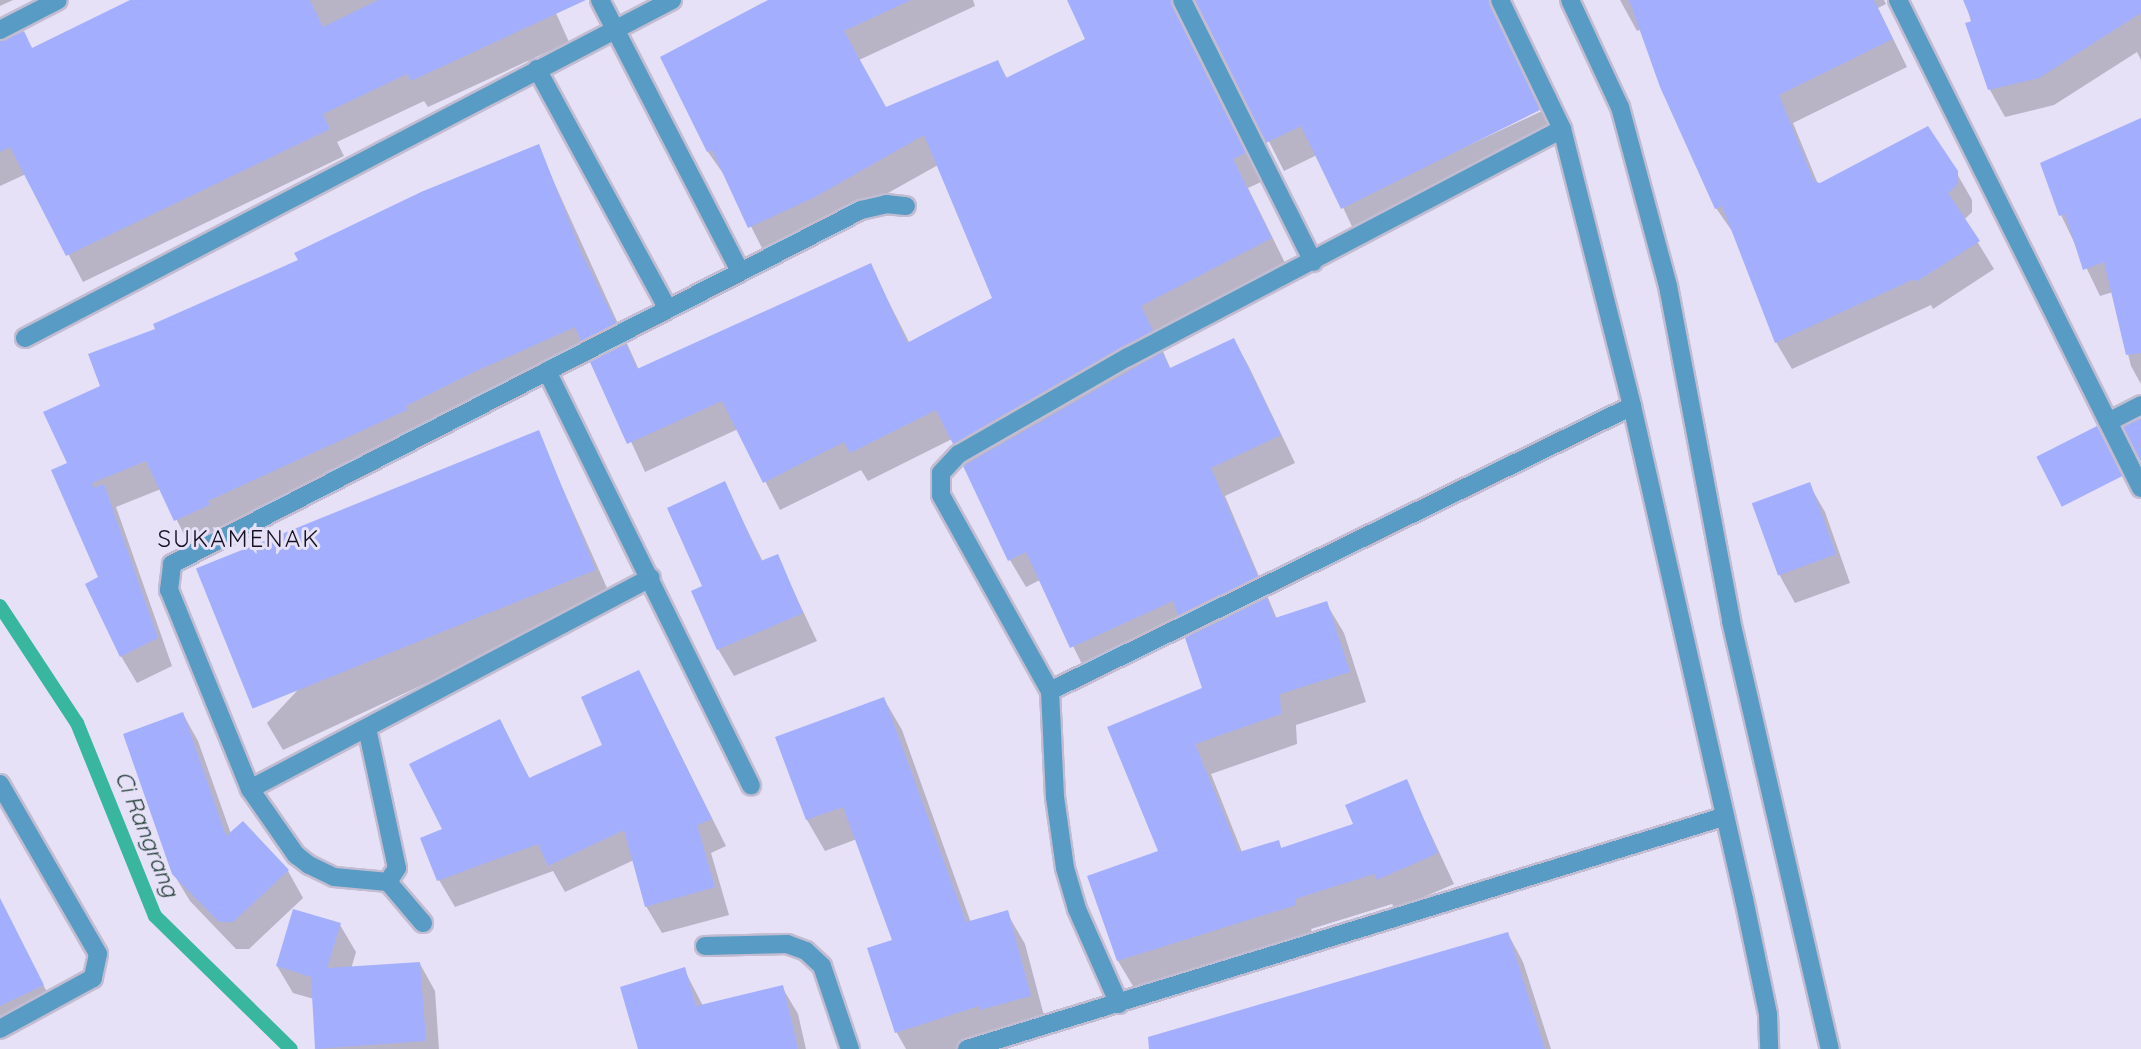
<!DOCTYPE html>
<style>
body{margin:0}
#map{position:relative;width:2141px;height:1049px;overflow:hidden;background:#e6e1f7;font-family:Quicksand,sans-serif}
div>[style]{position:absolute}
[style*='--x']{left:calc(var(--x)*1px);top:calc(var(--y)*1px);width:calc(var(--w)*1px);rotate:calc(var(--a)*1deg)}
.shadow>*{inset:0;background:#0003;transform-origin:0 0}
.stream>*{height:14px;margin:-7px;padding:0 7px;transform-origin:7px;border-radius:7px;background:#38b69e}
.building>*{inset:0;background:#a3affe;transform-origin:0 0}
.roads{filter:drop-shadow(2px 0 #c1bcd1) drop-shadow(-2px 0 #c1bcd1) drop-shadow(0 2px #c1bcd1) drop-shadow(0 -2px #c1bcd1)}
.minor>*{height:18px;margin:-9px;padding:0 9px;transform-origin:9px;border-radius:9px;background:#589bc4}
span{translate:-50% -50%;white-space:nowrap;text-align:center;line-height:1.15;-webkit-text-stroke:6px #e6e1f7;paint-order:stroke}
.water-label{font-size:23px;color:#26413a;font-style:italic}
.quarter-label{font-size:24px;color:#161123;letter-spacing:2px}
</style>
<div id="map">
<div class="shadow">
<i style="clip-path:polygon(0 0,13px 0,0 6px)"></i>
<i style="clip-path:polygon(134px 0,550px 0,569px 42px,428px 107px,424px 101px,337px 142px,344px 156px,83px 282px,26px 174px,0 186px,0 41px,23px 33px,33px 50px)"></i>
<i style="clip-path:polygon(775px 0,973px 0,975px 6px,859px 60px,886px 109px,998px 62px,1008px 80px,1088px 40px,1069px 0,1488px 0,1540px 108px,1342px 206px,1317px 155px,1284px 171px,1208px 22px,1194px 17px,1187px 35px,1261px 182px,1248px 188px,1287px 267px,1156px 335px,1171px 370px,1234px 340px,1249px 367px,1295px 463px,1225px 496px,1277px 619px,1326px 603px,1344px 633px,1366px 702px,1296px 725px,1297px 744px,1211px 774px,1242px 852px,1278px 842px,1282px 849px,1355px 826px,1406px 781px,1454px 884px,1396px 909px,1392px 904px,1311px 929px,1313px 935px,1136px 991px,1118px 961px,1160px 852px,1205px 689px,1187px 629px,1087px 674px,1040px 580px,1026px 587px,1010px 560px,952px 439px,868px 481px,861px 470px,780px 510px,738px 429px,645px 472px,591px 354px,191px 548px,161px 489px,116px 507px,172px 666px,137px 683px,121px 656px,69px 464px,103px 387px,157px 330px,538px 147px,639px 370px,870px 265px,910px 344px,994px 299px,938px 165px,831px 225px,766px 256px,727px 179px,708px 152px)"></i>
<i style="clip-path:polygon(1620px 0,1884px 0,1886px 4px,1878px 8px,1907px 67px,1793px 123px,1818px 184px,1956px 172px,1972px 200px,1972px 212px,1964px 220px,1994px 269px,1933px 309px,1931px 305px,1792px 369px,1776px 342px,1734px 234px,1716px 208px,1642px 29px,1637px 31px)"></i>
<i style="clip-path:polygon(1965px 0,2141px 0,2141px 60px,2137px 52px,2054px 105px,2005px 117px,1990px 90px)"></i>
<i style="left:1542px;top:111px;width:31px;height:221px;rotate:65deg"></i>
<i style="clip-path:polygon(2141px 120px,2141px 384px,2131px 366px,2113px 292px,2100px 296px,2061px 215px)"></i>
<i style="clip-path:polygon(538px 433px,611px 597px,283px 750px,267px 723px)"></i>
<i style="clip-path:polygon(724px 483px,763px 562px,777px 556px,817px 641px,734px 676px,718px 649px,704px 587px)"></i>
<i style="clip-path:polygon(1809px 484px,1825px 512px,1850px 583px,1795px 603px,1780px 576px,1754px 505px)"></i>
<i style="clip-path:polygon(639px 672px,726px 846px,711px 853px,729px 915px,662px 933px,646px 906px,634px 860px,565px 892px,553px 871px,455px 907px,439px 880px,444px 830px,499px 721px,530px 779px,604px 745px)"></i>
<i style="clip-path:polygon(884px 699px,902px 730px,971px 923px,1007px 913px,1025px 944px,1047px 1027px,960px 1049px,906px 1049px,897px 1033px,869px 949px,894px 941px,857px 839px,825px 851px,807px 820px,778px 738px)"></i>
<i style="clip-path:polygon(183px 714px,198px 741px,231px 834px,288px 871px,303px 898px,249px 949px,236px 949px,190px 901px,173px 873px)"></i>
<i style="clip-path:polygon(0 903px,56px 1009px,0 1036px)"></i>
<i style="clip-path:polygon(340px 925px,356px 952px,351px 969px,420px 964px,435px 991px,439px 1049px,317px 1049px,314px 999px,293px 993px,277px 966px)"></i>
<i style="clip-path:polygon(1508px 934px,1523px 962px,1551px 1049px,1151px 1049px)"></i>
<i style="clip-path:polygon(684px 969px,703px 1006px,782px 987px,798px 1014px,806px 1049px,640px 1049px)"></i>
</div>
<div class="stream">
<i style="--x:0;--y:606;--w:140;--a:56.7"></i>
<i style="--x:77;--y:723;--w:208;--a:68"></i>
<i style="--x:155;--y:916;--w:190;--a:44.4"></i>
</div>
<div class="building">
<i style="clip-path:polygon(130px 0,310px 0,323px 27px,378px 0,586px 0,411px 81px,407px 74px,323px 114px,330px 129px,66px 256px,10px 147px,0 152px,0 41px,24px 31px,32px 48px)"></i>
<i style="clip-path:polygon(768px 0,911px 0,844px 31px,886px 107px,998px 60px,1006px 78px,1085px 39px,1067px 0,1171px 0,1246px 153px,1233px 159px,1272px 238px,1141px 306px,1153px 331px,953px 444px,936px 410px,850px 453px,844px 442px,763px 483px,722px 401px,627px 444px,590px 362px,626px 344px,637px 369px,871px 263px,907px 343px,992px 298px,924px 135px,815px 197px,748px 228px,712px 150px,707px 152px,660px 57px)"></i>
<i style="clip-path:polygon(1195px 0,1489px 0,1540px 110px,1341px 209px,1301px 126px,1266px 143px)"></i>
<i style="clip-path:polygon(1629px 0,1874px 0,1893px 39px,1779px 95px,1814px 181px,1820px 183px,1928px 126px,1958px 171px,1958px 184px,1948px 193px,1980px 241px,1916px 282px,1914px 279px,1775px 343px,1722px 206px,1715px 209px,1660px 87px)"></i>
<i style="clip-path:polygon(1963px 0,2141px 0,2141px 13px,2039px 78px,1988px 90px,1965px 23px,1972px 21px)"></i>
<i style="clip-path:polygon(2141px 118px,2141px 353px,2126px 355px,2104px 262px,2083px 270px,2065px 214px,2059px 216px,2040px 163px)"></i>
<i style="clip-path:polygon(539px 144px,582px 254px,616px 323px,581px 341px,575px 327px,472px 373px,406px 406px,407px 410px,208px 501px,210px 505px,174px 521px,146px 461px,92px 483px,94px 488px,104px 484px,158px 638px,120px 657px,85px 584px,98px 577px,51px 470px,67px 463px,43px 412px,100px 386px,88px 354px,155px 329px,153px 324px,298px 260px,294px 253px,421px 192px)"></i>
<i style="clip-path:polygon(1234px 338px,1281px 435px,1211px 468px,1258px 577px,1178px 616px,1173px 601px,1070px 648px,1026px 552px,1008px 561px,963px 466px,1162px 352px,1170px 368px)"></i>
<i style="clip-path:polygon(2141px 418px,2141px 462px,2123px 427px)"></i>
<i style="left:2097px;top:426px;width:56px;height:68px;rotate:63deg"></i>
<i style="left:539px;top:430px;width:151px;height:370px;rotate:68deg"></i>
<i style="clip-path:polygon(725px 481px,761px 561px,778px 554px,803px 613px,717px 650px,691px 591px,702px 586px,667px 508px)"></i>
<i style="left:1810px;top:482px;width:77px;height:62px;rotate:70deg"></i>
<i style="clip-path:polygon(1267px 598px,1275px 618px,1327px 601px,1350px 672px,1280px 694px,1281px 714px,1195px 744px,1239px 852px,1279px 840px,1281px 848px,1353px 824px,1345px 805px,1407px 779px,1438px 853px,1377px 880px,1374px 874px,1295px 899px,1296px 905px,1117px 961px,1087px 876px,1158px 851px,1107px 727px,1202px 688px,1185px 638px)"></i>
<i style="clip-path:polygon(639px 670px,712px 819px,697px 825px,715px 887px,645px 907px,624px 830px,548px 866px,538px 844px,437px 881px,420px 838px,442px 829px,409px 764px,500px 719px,529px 778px,602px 745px,581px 697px)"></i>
<i style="clip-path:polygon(884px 697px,966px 922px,1008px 910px,1031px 996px,980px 1010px,979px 1006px,895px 1033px,867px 948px,892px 940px,843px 807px,806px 820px,775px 737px)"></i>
<i style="clip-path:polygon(183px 712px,226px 836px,243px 821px,289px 870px,233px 922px,219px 922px,172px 874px,123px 734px)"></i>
<i style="clip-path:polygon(0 898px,44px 985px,0 1006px)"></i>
<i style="clip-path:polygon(293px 909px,341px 923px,327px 968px,420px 962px,426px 1041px,315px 1049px,311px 977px,276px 966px)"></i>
<i style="clip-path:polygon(1508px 932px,1545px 1049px,1149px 1049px,1148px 1037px)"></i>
<i style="clip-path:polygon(685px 967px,696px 1006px,783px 985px,798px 1049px,638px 1049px,620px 987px)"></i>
</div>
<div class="roads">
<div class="minor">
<i style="--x:600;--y:0;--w:305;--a:62.7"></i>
<i style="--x:1182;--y:0;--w:293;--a:63.4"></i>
<i style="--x:1500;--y:0;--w:143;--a:64.3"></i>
<i style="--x:1562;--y:129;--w:286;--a:75.8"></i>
<i style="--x:1632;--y:406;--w:506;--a:77.2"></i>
<i style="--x:1744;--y:899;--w:117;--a:78.2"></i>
<i style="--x:1768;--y:1014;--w:35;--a:88"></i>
<i style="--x:1570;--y:0;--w:118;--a:65"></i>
<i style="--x:1620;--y:107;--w:185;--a:75"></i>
<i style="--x:1668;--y:286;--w:341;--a:79.3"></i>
<i style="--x:1731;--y:621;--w:439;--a:77"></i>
<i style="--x:1898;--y:0;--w:545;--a:63.53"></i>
<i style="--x:0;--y:30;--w:65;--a:-27.3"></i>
<i style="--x:537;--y:69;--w:273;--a:61.4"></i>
<i style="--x:25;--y:338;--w:730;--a:-27.58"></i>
<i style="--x:547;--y:371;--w:462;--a:63.8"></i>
<i style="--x:2108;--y:422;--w:37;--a:-27"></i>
<i style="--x:1050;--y:691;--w:648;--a:-26.09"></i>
<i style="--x:367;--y:728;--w:143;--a:77.9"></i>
<i style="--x:397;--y:868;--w:17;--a:123"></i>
<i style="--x:388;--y:882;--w:54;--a:-174.7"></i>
<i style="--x:334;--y:877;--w:28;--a:-154"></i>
<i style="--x:309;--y:865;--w:16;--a:-142"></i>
<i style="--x:296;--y:855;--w:80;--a:-124.9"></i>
<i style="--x:250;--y:789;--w:215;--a:-112.1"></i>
<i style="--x:169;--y:590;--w:26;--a:-83"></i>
<i style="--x:172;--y:564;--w:775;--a:-27.19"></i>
<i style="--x:861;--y:210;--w:26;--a:-13"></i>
<i style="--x:886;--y:204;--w:20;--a:6"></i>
<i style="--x:0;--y:784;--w:196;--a:60"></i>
<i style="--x:98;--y:954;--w:25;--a:102"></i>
<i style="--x:93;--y:978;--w:106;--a:151.3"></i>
<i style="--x:250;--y:789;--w:453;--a:-27.8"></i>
<i style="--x:388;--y:882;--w:54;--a:49.5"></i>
<i style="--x:705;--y:946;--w:82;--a:-1.4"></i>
<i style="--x:787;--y:944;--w:20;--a:20"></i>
<i style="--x:806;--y:951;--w:22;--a:43"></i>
<i style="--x:822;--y:966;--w:88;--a:71.4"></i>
<i style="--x:1119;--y:1004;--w:104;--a:-113.9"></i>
<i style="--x:1077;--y:909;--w:43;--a:-106.3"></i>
<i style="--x:1065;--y:868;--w:72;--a:-98"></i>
<i style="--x:1055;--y:797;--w:106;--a:-92.7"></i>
<i style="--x:1050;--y:691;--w:224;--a:-119.1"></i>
<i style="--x:941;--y:495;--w:22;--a:-90"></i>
<i style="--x:941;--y:473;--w:26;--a:-47"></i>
<i style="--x:959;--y:454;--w:195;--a:-29.9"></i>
<i style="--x:1128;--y:357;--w:490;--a:-27.7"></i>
<i style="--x:967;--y:1049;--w:791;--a:-17.06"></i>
</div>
</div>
<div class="water-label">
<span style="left:147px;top:834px;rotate:68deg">Ci Rangrang</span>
</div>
<div class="quarter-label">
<span style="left:239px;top:539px">SUKAMENAK</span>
</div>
</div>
